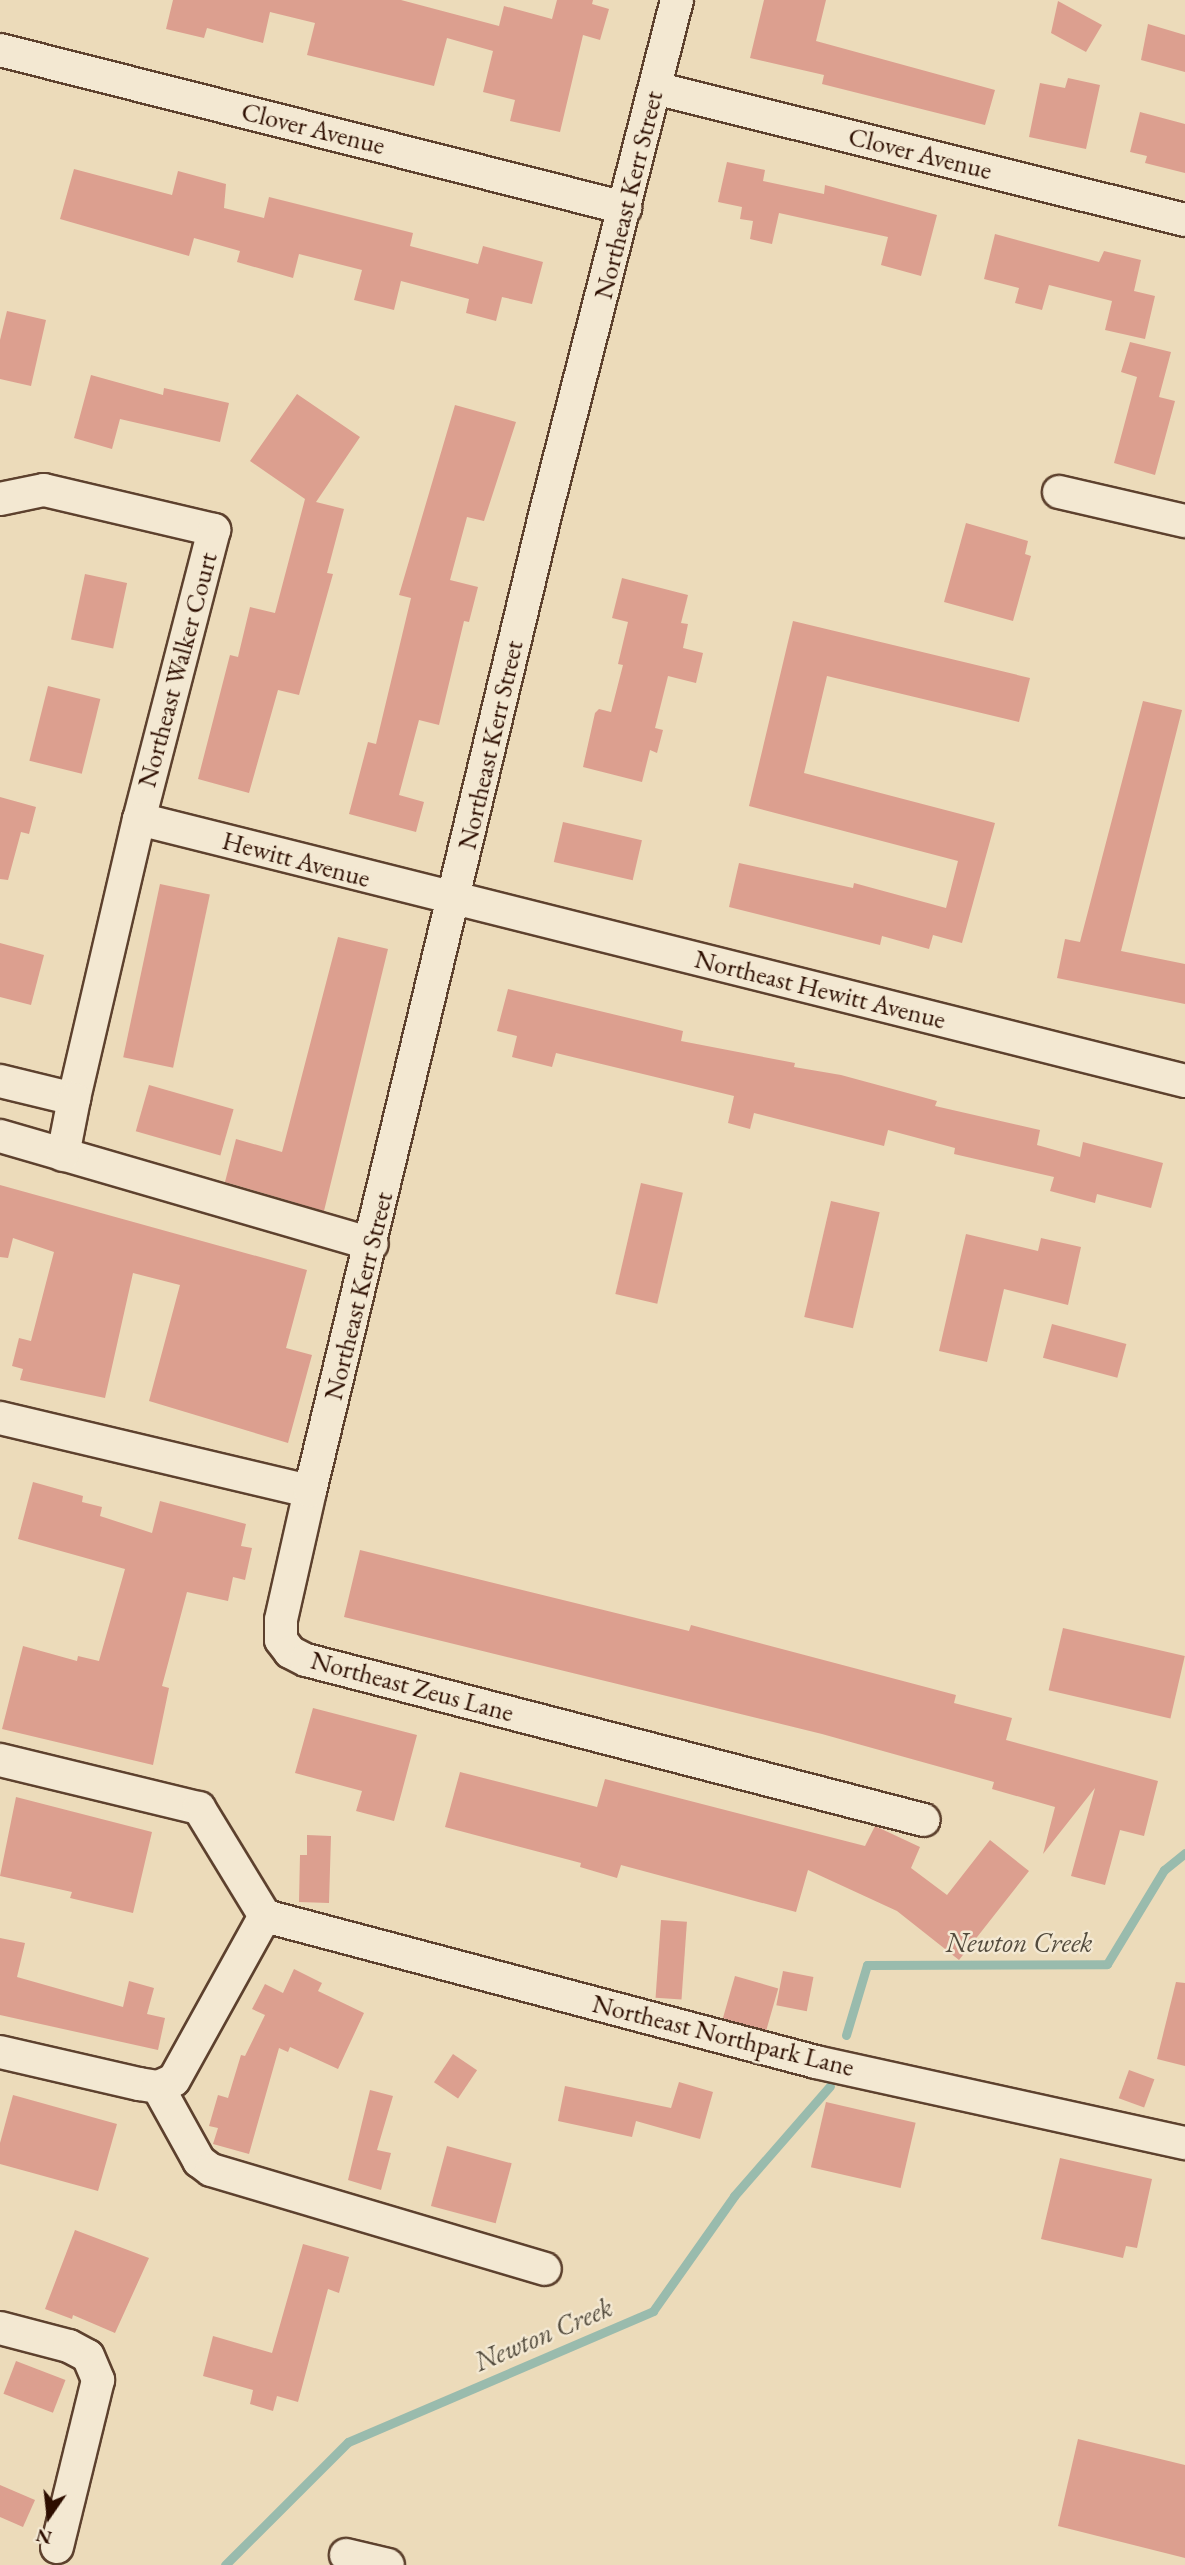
<!DOCTYPE html>
<style>
body{margin:0}
#map{position:relative;width:1185px;height:2565px;overflow:hidden;background:#ecdbba;font-family:"EB Garamond",serif}
div>[style]{position:absolute}
[style*='--x']{left:calc(var(--x)*1px);top:calc(var(--y)*1px);width:calc(var(--w)*1px);rotate:calc(var(--a)*1deg)}
.stream>*{height:9px;margin:-4.5px;padding:0 4.5px;transform-origin:4.5px;border-radius:4.5px;background:#99bbad}
.building>*{inset:0;background:#dc9f8f;transform-origin:0 0}
.roads{filter:drop-shadow(2px 0 #5d412e) drop-shadow(-2px 0 #5d412e) drop-shadow(0 2px #5d412e) drop-shadow(0 -2px #5d412e)}
.minor>*{height:32px;margin:-16px;padding:0 16px;transform-origin:16px;border-radius:16px;background:#f3e8d2}
span{translate:-50% -50%;white-space:nowrap;text-align:center;line-height:1.15;-webkit-text-stroke:5px #f3e8d2;paint-order:stroke}
.street-label{font-size:26px;color:#2d0e00}
.water-label{font-size:28px;color:#534b3d;font-style:italic}
.north{position:absolute;left:14px;top:2481px;width:70px;height:70px;-webkit-text-stroke:5px #f3e8d2;paint-order:stroke;rotate:194deg;font-size:19px;font-weight:700;line-height:28px;text-align:center;color:#2d0e00}
.north::after{content:'';display:block;margin:auto;width:24px;height:32px;background:#2d0e00;clip-path:polygon(50% 0,100% 100%,50% 72%,0 100%)}
</style>
<div id="map">
<div class="stream">
<i style="--x:846;--y:2035;--w:73;--a:-73.3"></i>
<i style="--x:867;--y:1965;--w:240;--a:-0.2"></i>
<i style="--x:1107;--y:1964;--w:110;--a:-58.8"></i>
<i style="--x:1164;--y:1870;--w:27;--a:-39"></i>
<i style="--x:225;--y:2565;--w:174;--a:-45"></i>
<i style="--x:348;--y:2442;--w:332;--a:-23.2"></i>
<i style="--x:653;--y:2311;--w:141;--a:-54.8"></i>
<i style="--x:734;--y:2196;--w:146;--a:-48.9"></i>
</div>
<div class="building">
<i style="clip-path:polygon(173px 0,401px 0,499px 26px,504px 6px,552px 19px,557px 0,593px 0,592px 4px,609px 9px,600px 40px,583px 35px,560px 132px,510px 121px,515px 100px,483px 92px,493px 51px,447px 38px,434px 86px,307px 55px,315px 23px,270px 12px,263px 43px,207px 28px,204px 38px,166px 29px)"></i>
<i style="clip-path:polygon(764px 0,826px 0,816px 41px,995px 90px,985px 125px,822px 84px,824px 75px,750px 58px)"></i>
<i style="clip-path:polygon(1058px 1px,1102px 25px,1086px 52px,1051px 33px)"></i>
<i style="clip-path:polygon(1148px 24px,1185px 35px,1185px 72px,1141px 60px)"></i>
<i style="clip-path:polygon(1068px 78px,1100px 85px,1086px 149px,1029px 137px,1040px 83px,1065px 88px)"></i>
<i style="clip-path:polygon(1140px 112px,1185px 124px,1185px 173px,1145px 163px,1147px 156px,1130px 152px)"></i>
<i style="clip-path:polygon(727px 162px,765px 170px,763px 181px,824px 194px,825px 185px,937px 215px,921px 276px,881px 265px,888px 237px,779px 213px,772px 244px,750px 239px,753px 221px,740px 219px,742px 207px,718px 202px)"></i>
<i style="clip-path:polygon(74px 169px,172px 195px,178px 171px,226px 184px,224px 208px,264px 218px,269px 197px,413px 233px,410px 246px,478px 264px,483px 246px,543px 262px,532px 304px,502px 297px,496px 321px,466px 313px,469px 299px,401px 281px,394px 310px,354px 300px,362px 270px,299px 254px,293px 278px,237px 262px,240px 251px,194px 238px,189px 256px,60px 219px)"></i>
<i style="clip-path:polygon(995px 234px,1099px 262px,1104px 251px,1141px 260px,1134px 291px,1155px 296px,1145px 339px,1105px 330px,1112px 301px,1049px 285px,1042px 310px,1015px 303px,1019px 288px,984px 279px)"></i>
<i style="clip-path:polygon(7px 311px,46px 320px,31px 386px,0 379px,0 340px)"></i>
<i style="clip-path:polygon(1130px 342px,1171px 352px,1159px 397px,1175px 401px,1155px 475px,1114px 463px,1137px 377px,1121px 372px)"></i>
<i style="clip-path:polygon(91px 375px,163px 395px,164px 388px,229px 403px,220px 442px,120px 419px,112px 449px,74px 438px)"></i>
<i style="clip-path:polygon(297px 394px,360px 437px,316px 502px,344px 509px,327px 573px,333px 574px,299px 695px,278px 690px,249px 793px,198px 779px,230px 655px,238px 657px,250px 607px,275px 613px,305px 499px,250px 461px)"></i>
<i style="clip-path:polygon(455px 405px,516px 422px,484px 521px,467px 517px,450px 580px,478px 587px,469px 622px,464px 621px,439px 725px,419px 720px,399px 795px,424px 802px,416px 832px,349px 814px,368px 742px,376px 744px,411px 598px,399px 595px)"></i>
<i style="clip-path:polygon(966px 523px,1028px 541px,1025px 554px,1031px 556px,1013px 621px,944px 602px)"></i>
<i style="left:85px;top:574px;width:43px;height:67px;rotate:12deg"></i>
<i style="clip-path:polygon(622px 578px,688px 595px,681px 623px,688px 624px,683px 648px,703px 653px,696px 683px,668px 676px,655px 728px,663px 730px,657px 753px,650px 750px,642px 782px,583px 767px,595px 713px,599px 709px,611px 712px,623px 665px,618px 664px,628px 622px,612px 618px)"></i>
<i style="clip-path:polygon(793px 621px,1030px 678px,1019px 722px,827px 676px,804px 773px,995px 823px,962px 943px,933px 935px,929px 949px,882px 936px,880px 945px,729px 907px,739px 863px,853px 888px,854px 883px,946px 908px,958px 861px,749px 806px)"></i>
<i style="left:48px;top:686px;width:54px;height:77px;rotate:14deg"></i>
<i style="clip-path:polygon(1143px 701px,1182px 710px,1121px 951px,1185px 964px,1185px 1004px,1057px 978px,1065px 939px,1080px 942px)"></i>
<i style="clip-path:polygon(0 797px,36px 807px,29px 834px,21px 832px,8px 880px,0 879px)"></i>
<i style="left:563px;top:822px;width:81px;height:41px;rotate:13deg"></i>
<i style="left:160px;top:884px;width:51px;height:177px;rotate:12deg"></i>
<i style="clip-path:polygon(338px 937px,388px 949px,324px 1211px,225px 1182px,236px 1139px,282px 1152px)"></i>
<i style="clip-path:polygon(0 943px,44px 955px,31px 1005px,0 997px)"></i>
<i style="clip-path:polygon(508px 989px,683px 1031px,681px 1041px,795px 1063px,794px 1067px,841px 1075px,937px 1101px,935px 1106px,1040px 1130px,1037px 1145px,1080px 1157px,1083px 1142px,1163px 1163px,1151px 1208px,1097px 1194px,1095px 1203px,1050px 1191px,1054px 1177px,954px 1154px,955px 1148px,888px 1130px,884px 1146px,754px 1113px,750px 1129px,728px 1123px,734px 1096px,556px 1053px,552px 1067px,512px 1057px,517px 1036px,497px 1031px)"></i>
<i style="left:149px;top:1085px;width:88px;height:48px;rotate:16deg"></i>
<i style="left:641px;top:1183px;width:43px;height:114px;rotate:13deg"></i>
<i style="clip-path:polygon(0 1185px,307px 1270px,286px 1348px,312px 1355px,288px 1443px,149px 1401px,180px 1285px,133px 1273px,105px 1398px,20px 1380px,23px 1369px,12px 1366px,19px 1338px,31px 1341px,54px 1252px,13px 1238px,8px 1258px,0 1257px)"></i>
<i style="left:831px;top:1201px;width:50px;height:119px;rotate:13deg"></i>
<i style="clip-path:polygon(966px 1234px,1038px 1251px,1041px 1238px,1081px 1247px,1068px 1305px,1004px 1289px,987px 1362px,939px 1351px)"></i>
<i style="left:1052px;top:1324px;width:77px;height:35px;rotate:15deg"></i>
<i style="clip-path:polygon(33px 1482px,83px 1496px,82px 1502px,102px 1507px,100px 1516px,152px 1533px,160px 1501px,246px 1524px,241px 1546px,252px 1548px,245px 1580px,233px 1577px,228px 1601px,187px 1592px,162px 1686px,169px 1688px,153px 1765px,2px 1729px,23px 1646px,77px 1661px,78px 1656px,99px 1661px,125px 1569px,18px 1539px)"></i>
<i style="clip-path:polygon(360px 1550px,689px 1631px,691px 1625px,956px 1695px,954px 1703px,1012px 1718px,1006px 1740px,1158px 1781px,1144px 1836px,1120px 1830px,1105px 1885px,1071px 1876px,1095px 1788px,1043px 1854px,1055px 1807px,992px 1789px,994px 1782px,822px 1734px,344px 1617px)"></i>
<i style="left:1063px;top:1628px;width:125px;height:64px;rotate:13deg"></i>
<i style="clip-path:polygon(313px 1708px,417px 1735px,394px 1821px,356px 1811px,362px 1791px,295px 1773px)"></i>
<i style="clip-path:polygon(460px 1772px,597px 1807px,605px 1779px,865px 1846px,875px 1826px,920px 1847px,911px 1868px,947px 1895px,990px 1840px,1029px 1871px,959px 1960px,897px 1911px,808px 1870px,796px 1912px,621px 1865px,617px 1878px,580px 1867px,581px 1863px,445px 1827px)"></i>
<i style="clip-path:polygon(16px 1797px,152px 1832px,133px 1913px,70px 1898px,72px 1892px,0 1876px)"></i>
<i style="clip-path:polygon(307px 1835px,331px 1836px,329px 1903px,299px 1902px,300px 1855px,307px 1855px)"></i>
<i style="left:661px;top:1920px;width:26px;height:78px;rotate:4deg"></i>
<i style="clip-path:polygon(0 1938px,25px 1943px,17px 1977px,123px 2007px,129px 1981px,154px 1988px,147px 2014px,165px 2018px,158px 2050px,0 2015px)"></i>
<i style="clip-path:polygon(294px 1969px,322px 1983px,318px 1991px,364px 2013px,338px 2069px,290px 2047px,288px 2052px,279px 2048px,249px 2154px,213px 2144px,218px 2128px,209px 2126px,218px 2095px,228px 2098px,241px 2055px,245px 2056px,265px 2015px,252px 2009px,265px 1984px,283px 1993px)"></i>
<i style="left:783px;top:1971px;width:31px;height:35px;rotate:11deg"></i>
<i style="left:735px;top:1976px;width:45px;height:44px;rotate:16deg"></i>
<i style="clip-path:polygon(1176px 1982px,1185px 1983px,1185px 2066px,1157px 2059px)"></i>
<i style="left:453px;top:2054px;width:29px;height:34px;rotate:34deg"></i>
<i style="left:1129px;top:2070px;width:27px;height:30px;rotate:20deg"></i>
<i style="clip-path:polygon(679px 2082px,713px 2092px,700px 2139px,636px 2121px,632px 2137px,558px 2121px,565px 2086px,671px 2108px)"></i>
<i style="clip-path:polygon(370px 2090px,393px 2096px,377px 2150px,391px 2153px,381px 2190px,348px 2180px)"></i>
<i style="clip-path:polygon(13px 2095px,117px 2124px,98px 2191px,0 2164px,0 2143px)"></i>
<i style="left:826px;top:2102px;width:92px;height:67px;rotate:13deg"></i>
<i style="left:447px;top:2146px;width:67px;height:62px;rotate:15deg"></i>
<i style="clip-path:polygon(1060px 2158px,1152px 2179px,1137px 2248px,1126px 2246px,1123px 2258px,1041px 2239px)"></i>
<i style="clip-path:polygon(75px 2230px,149px 2258px,115px 2333px,73px 2315px,72px 2319px,45px 2309px)"></i>
<i style="clip-path:polygon(303px 2244px,349px 2257px,339px 2293px,328px 2289px,298px 2402px,277px 2396px,273px 2411px,250px 2404px,253px 2390px,203px 2376px,213px 2336px,272px 2353px)"></i>
<i style="left:16px;top:2361px;width:53px;height:35px;rotate:21deg"></i>
<i style="clip-path:polygon(1078px 2439px,1185px 2465px,1185px 2558px,1058px 2526px)"></i>
<i style="clip-path:polygon(0 2485px,35px 2500px,23px 2527px,0 2517px)"></i>
</div>
<div class="roads">
<div class="minor">
<i style="--x:0;--y:50;--w:645;--a:14.19"></i>
<i style="--x:655;--y:88;--w:546;--a:13.99"></i>
<i style="--x:1059;--y:492;--w:129;--a:13"></i>
<i style="--x:0;--y:499;--w:45;--a:-11.6"></i>
<i style="--x:44;--y:490;--w:175;--a:13.2"></i>
<i style="--x:214;--y:530;--w:299;--a:104.5"></i>
<i style="--x:139;--y:819;--w:287;--a:103.1"></i>
<i style="--x:74;--y:1099;--w:76;--a:-166.3"></i>
<i style="--x:139;--y:819;--w:1078;--a:14.06"></i>
<i style="--x:0;--y:1136;--w:387;--a:16.2"></i>
<i style="--x:63;--y:1155;--w:57;--a:-78.9"></i>
<i style="--x:0;--y:1418;--w:318;--a:13.3"></i>
<i style="--x:310;--y:1491;--w:132;--a:102.7"></i>
<i style="--x:281;--y:1620;--w:20;--a:90"></i>
<i style="--x:281;--y:1640;--w:15;--a:53"></i>
<i style="--x:290;--y:1652;--w:18;--a:27"></i>
<i style="--x:306;--y:1660;--w:638;--a:14.52"></i>
<i style="--x:310;--y:1491;--w:1000;--a:-76.46"></i>
<i style="--x:544;--y:519;--w:536;--a:-75.63"></i>
<i style="--x:0;--y:1760;--w:205;--a:13.6"></i>
<i style="--x:199;--y:1808;--w:127;--a:58.6"></i>
<i style="--x:265;--y:1916;--w:570;--a:14.84"></i>
<i style="--x:816;--y:2062;--w:378;--a:12.4"></i>
<i style="--x:0;--y:2052;--w:143;--a:13"></i>
<i style="--x:139;--y:2084;--w:19;--a:9"></i>
<i style="--x:158;--y:2087;--w:17;--a:-24"></i>
<i style="--x:174;--y:2080;--w:188;--a:-61"></i>
<i style="--x:158;--y:2087;--w:85;--a:61"></i>
<i style="--x:199;--y:2161;--w:15;--a:37"></i>
<i style="--x:211;--y:2170;--w:348;--a:16.5"></i>
<i style="--x:0;--y:2328;--w:71;--a:14.6"></i>
<i style="--x:69;--y:2346;--w:21;--a:28"></i>
<i style="--x:88;--y:2356;--w:26;--a:67"></i>
<i style="--x:98;--y:2380;--w:172;--a:103.8"></i>
<i style="--x:346;--y:2555;--w:43;--a:13.4"></i>
</div>
</div>
<div class="street-label">
<span style="left:313px;top:129px;rotate:14deg">Clover Avenue</span>
<span style="left:920px;top:154px;rotate:14deg">Clover Avenue</span>
<span style="left:629px;top:195px;rotate:-76deg">Northeast Kerr Street</span>
<span style="left:178px;top:670px;rotate:-75deg">Northeast Walker Court</span>
<span style="left:491px;top:745px;rotate:-77deg">Northeast Kerr Street</span>
<span style="left:296px;top:860px;rotate:15deg">Hewitt Avenue</span>
<span style="left:820px;top:990px;rotate:14deg">Northeast Hewitt Avenue</span>
<span style="left:359px;top:1296px;rotate:-76deg">Northeast Kerr Street</span>
<span style="left:412px;top:1687px;rotate:15deg">Northeast Zeus Lane</span>
<span style="left:723px;top:2036px;rotate:14deg">Northeast Northpark Lane</span>
</div>
<div class="water-label">
<span style="left:1019px;top:1942px">Newton Creek</span>
<span style="left:543px;top:2334px;rotate:-23deg">Newton Creek</span>
</div>
<div class="north">N</div>
</div>
